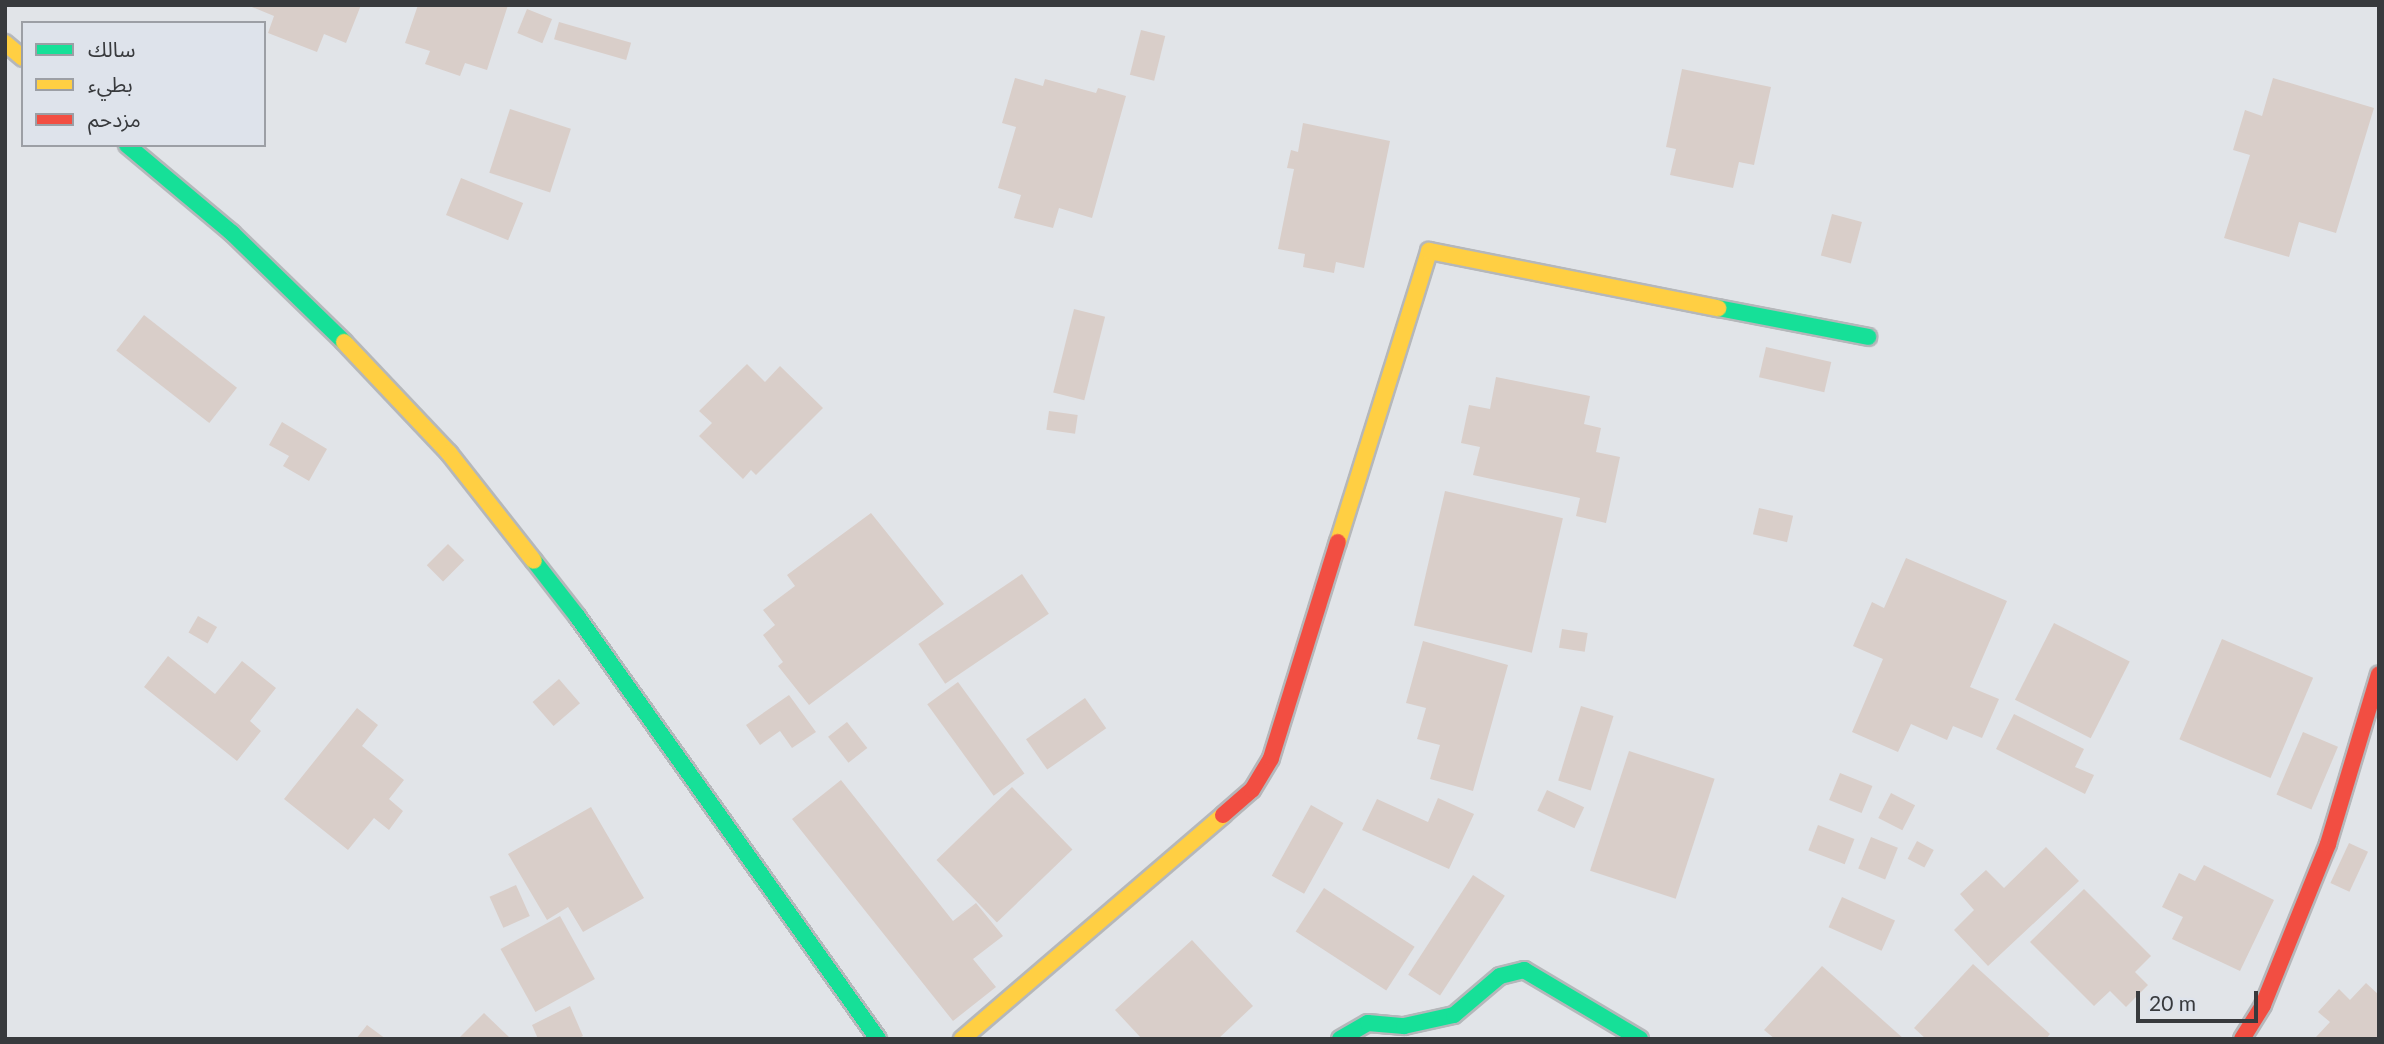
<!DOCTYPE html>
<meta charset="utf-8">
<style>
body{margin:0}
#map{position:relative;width:2384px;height:1044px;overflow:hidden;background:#e1e4e8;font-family:Lato,"Noto Sans Arabic",sans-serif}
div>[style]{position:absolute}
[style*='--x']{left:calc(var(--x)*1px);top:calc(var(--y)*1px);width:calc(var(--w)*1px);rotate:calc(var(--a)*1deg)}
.building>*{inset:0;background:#d9cec9;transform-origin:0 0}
.roads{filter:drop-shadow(2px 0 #b5b7ba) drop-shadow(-2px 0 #b5b7ba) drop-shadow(0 2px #b5b7ba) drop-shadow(0 -2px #b5b7ba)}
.fast>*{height:16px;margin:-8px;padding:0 8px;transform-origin:8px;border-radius:8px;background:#16e098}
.slow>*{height:16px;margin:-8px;padding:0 8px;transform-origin:8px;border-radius:8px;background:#ffcf43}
.jam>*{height:16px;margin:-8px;padding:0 8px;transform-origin:8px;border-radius:8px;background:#f24e42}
span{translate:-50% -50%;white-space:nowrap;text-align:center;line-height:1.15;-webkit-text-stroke:5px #dee3eb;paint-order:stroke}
.frame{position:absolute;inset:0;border:7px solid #383a3d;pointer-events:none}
.legend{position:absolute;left:21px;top:21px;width:245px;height:126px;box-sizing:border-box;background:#dee3eb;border:2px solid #9c9fa5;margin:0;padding:9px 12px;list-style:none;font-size:21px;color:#383a3d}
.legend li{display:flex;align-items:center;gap:14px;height:35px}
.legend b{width:35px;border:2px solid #9c9fa5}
.scale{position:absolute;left:2136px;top:991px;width:122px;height:32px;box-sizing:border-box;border:4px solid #383a3d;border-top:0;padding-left:9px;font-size:21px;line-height:24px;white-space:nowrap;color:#383a3d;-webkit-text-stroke:5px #dee3eb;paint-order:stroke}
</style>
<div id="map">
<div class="building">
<i style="clip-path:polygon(247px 5px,361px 5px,346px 43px,324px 34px,317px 52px,268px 33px,274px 16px)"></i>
<i style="clip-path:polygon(418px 5px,508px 5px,487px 70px,465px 63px,460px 76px,425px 64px,430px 51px,405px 43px)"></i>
<i style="left:527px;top:9px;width:27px;height:26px;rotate:22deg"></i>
<i style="left:559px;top:22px;width:75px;height:18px;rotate:16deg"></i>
<i style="left:1141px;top:30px;width:25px;height:46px;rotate:14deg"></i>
<i style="clip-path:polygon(1682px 69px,1771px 87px,1754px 165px,1739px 162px,1733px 188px,1670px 175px,1676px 149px,1666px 147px)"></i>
<i style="clip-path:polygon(1015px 78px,1043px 86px,1045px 79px,1096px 93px,1098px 88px,1126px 96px,1092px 218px,1059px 208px,1053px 228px,1014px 218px,1021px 195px,998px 188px,1016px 127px,1002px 123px)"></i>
<i style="clip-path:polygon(2273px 78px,2374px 108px,2336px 233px,2299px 222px,2289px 257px,2224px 238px,2250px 155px,2233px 150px,2245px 110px,2262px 116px)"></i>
<i style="left:510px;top:109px;width:64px;height:67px;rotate:18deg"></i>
<i style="clip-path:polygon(1303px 123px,1390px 141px,1364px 268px,1336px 262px,1334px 273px,1303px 267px,1305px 254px,1278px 249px,1294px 169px,1287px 168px,1291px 150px,1298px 152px)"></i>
<i style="left:461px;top:178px;width:67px;height:40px;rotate:22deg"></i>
<i style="left:1832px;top:214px;width:31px;height:43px;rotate:15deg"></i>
<i style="left:1074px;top:309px;width:32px;height:86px;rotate:14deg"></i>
<i style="left:144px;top:315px;width:118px;height:45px;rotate:38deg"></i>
<i style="left:1766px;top:347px;width:67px;height:31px;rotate:13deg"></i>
<i style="clip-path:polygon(747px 364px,765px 382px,780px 366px,823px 408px,756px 475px,751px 470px,743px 479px,699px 436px,712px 423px,699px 411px)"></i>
<i style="clip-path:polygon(1496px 377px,1590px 396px,1584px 424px,1601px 428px,1596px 452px,1620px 457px,1606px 523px,1576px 516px,1580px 498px,1473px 475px,1480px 447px,1461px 443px,1469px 405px,1490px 409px)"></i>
<i style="left:1049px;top:411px;width:29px;height:19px;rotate:8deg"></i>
<i style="clip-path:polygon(282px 422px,327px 449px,309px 481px,283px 466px,289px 456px,269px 445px)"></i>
<i style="left:1445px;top:491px;width:121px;height:138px;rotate:13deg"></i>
<i style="left:1759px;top:508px;width:35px;height:27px;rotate:13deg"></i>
<i style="clip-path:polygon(871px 513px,944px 604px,809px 705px,778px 666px,783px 662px,763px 635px,775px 625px,763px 610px,795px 586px,787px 575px)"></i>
<i style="left:448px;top:544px;width:23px;height:30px;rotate:45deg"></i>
<i style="clip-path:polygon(1906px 558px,2007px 601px,1970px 687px,1999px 699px,1982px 738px,1953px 726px,1947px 740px,1911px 724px,1898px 752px,1852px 732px,1883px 659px,1853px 646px,1872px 602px,1884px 608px)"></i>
<i style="left:1022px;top:574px;width:48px;height:125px;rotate:56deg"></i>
<i style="left:198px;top:616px;width:22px;height:19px;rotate:30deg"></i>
<i style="left:2054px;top:623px;width:85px;height:86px;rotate:27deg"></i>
<i style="left:1562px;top:629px;width:26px;height:19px;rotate:9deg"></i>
<i style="left:2222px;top:639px;width:99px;height:109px;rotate:23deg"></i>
<i style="clip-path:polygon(1423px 641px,1508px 665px,1473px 791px,1430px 779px,1440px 745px,1417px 739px,1426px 708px,1406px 703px)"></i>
<i style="clip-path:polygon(168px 656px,215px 694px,242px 661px,276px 688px,250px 721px,261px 731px,237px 761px,144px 687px)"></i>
<i style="left:559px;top:679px;width:32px;height:35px;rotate:49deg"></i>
<i style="left:958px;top:682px;width:113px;height:38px;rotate:54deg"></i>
<i style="clip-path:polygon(789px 695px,816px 732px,792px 748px,780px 731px,760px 745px,746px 725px)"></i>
<i style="left:1085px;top:698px;width:37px;height:72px;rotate:55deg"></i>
<i style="left:1581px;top:706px;width:34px;height:78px;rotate:17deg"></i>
<i style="clip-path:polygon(357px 708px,378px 725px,362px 746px,404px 780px,389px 799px,403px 811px,389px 830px,374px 818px,348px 850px,284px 799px)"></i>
<i style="clip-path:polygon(2014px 714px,2084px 749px,2075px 767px,2094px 775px,2085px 794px,1996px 749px)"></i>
<i style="left:847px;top:722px;width:33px;height:24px;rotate:52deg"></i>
<i style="left:2303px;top:732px;width:38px;height:68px;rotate:23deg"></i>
<i style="left:1629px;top:751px;width:90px;height:126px;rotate:18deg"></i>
<i style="left:1840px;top:773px;width:35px;height:29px;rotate:22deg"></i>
<i style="clip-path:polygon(841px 780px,953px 921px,976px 903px,1003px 936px,973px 959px,996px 987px,953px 1021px,792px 819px)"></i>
<i style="left:1012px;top:787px;width:87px;height:105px;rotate:46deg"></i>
<i style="left:1547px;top:790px;width:41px;height:23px;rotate:25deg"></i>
<i style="left:1891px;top:793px;width:27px;height:28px;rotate:27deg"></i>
<i style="clip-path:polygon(1438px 798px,1474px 814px,1449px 869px,1362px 830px,1377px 799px,1428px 822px)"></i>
<i style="left:1311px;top:805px;width:37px;height:81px;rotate:29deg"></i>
<i style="clip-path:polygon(591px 807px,644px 898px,583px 932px,568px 907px,547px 920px,508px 854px)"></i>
<i style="left:1818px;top:825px;width:39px;height:27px;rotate:21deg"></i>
<i style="left:1871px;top:837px;width:29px;height:34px;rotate:22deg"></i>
<i style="left:1917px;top:841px;width:19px;height:20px;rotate:28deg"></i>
<i style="left:2349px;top:843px;width:21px;height:44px;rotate:25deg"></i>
<i style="clip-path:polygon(2046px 847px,2079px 881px,1988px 966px,1954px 930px,1974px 910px,1960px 894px,1986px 870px,2004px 888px)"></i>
<i style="clip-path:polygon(2204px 865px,2274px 900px,2240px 971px,2172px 939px,2183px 917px,2162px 907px,2179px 873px,2195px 881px)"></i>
<i style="left:1473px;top:875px;width:38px;height:119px;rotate:33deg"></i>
<i style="left:516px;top:885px;width:34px;height:29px;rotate:66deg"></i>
<i style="left:1324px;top:888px;width:108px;height:52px;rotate:33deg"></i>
<i style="clip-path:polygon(2084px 889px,2151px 956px,2135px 972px,2148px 985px,2126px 1007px,2110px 991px,2094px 1006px,2030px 942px)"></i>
<i style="left:1842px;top:897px;width:58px;height:33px;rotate:24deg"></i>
<i style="left:560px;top:916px;width:72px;height:68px;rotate:61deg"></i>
<i style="clip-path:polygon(1192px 940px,1253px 1006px,1218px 1039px,1142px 1039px,1115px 1010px)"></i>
<i style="clip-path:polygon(1973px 964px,2050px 1034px,2046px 1039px,1926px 1039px,1914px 1028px)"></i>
<i style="clip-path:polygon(1822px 966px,1904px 1039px,1775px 1039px,1764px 1030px)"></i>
<i style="clip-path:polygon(2366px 983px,2379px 995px,2379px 1039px,2317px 1039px,2316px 1037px,2330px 1022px,2318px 1012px,2339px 989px,2350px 1000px)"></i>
<i style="clip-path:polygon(570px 1006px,583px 1036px,577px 1039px,538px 1039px,532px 1025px)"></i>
<i style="clip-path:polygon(484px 1013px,511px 1039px,458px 1039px)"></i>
<i style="clip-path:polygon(367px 1025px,386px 1039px,356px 1039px)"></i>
</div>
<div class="roads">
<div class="fast">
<i style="--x:127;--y:145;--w:137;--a:40"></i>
<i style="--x:232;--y:233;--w:156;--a:44.2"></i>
<i style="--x:1718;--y:308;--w:153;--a:10.9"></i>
<i style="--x:534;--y:561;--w:70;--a:52"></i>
<i style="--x:577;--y:616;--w:519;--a:54.56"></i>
<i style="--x:1340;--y:1039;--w:32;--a:-30"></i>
<i style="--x:1368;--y:1023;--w:36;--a:5"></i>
<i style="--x:1404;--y:1026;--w:51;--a:-12.4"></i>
<i style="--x:1454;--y:1015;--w:60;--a:-40.3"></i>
<i style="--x:1500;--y:976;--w:25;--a:-14"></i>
<i style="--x:1524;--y:970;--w:135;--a:30.7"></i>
</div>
<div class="slow">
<i style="--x:5;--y:43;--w:23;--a:40"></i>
<i style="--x:344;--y:342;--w:153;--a:46.6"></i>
<i style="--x:449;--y:453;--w:137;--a:51.8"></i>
<i style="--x:1338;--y:542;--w:305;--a:-72.6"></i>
<i style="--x:1429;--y:251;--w:295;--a:11.2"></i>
<i style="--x:962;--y:1039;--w:344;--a:-40.6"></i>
</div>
<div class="jam">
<i style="--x:1223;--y:815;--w:38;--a:-41"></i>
<i style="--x:1252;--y:790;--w:37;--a:-59"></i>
<i style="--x:1271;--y:758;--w:226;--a:-72.8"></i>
<i style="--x:2242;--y:1039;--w:40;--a:-58"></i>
<i style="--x:2263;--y:1005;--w:174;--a:-68"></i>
<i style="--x:2328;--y:844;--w:177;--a:-73.3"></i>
</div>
</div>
<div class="frame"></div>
<ul class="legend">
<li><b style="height:9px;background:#16e098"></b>سالك</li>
<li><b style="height:9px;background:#ffcf43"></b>بطيء</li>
<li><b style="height:9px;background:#f24e42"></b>مزدحم</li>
</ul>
<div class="scale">20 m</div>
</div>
